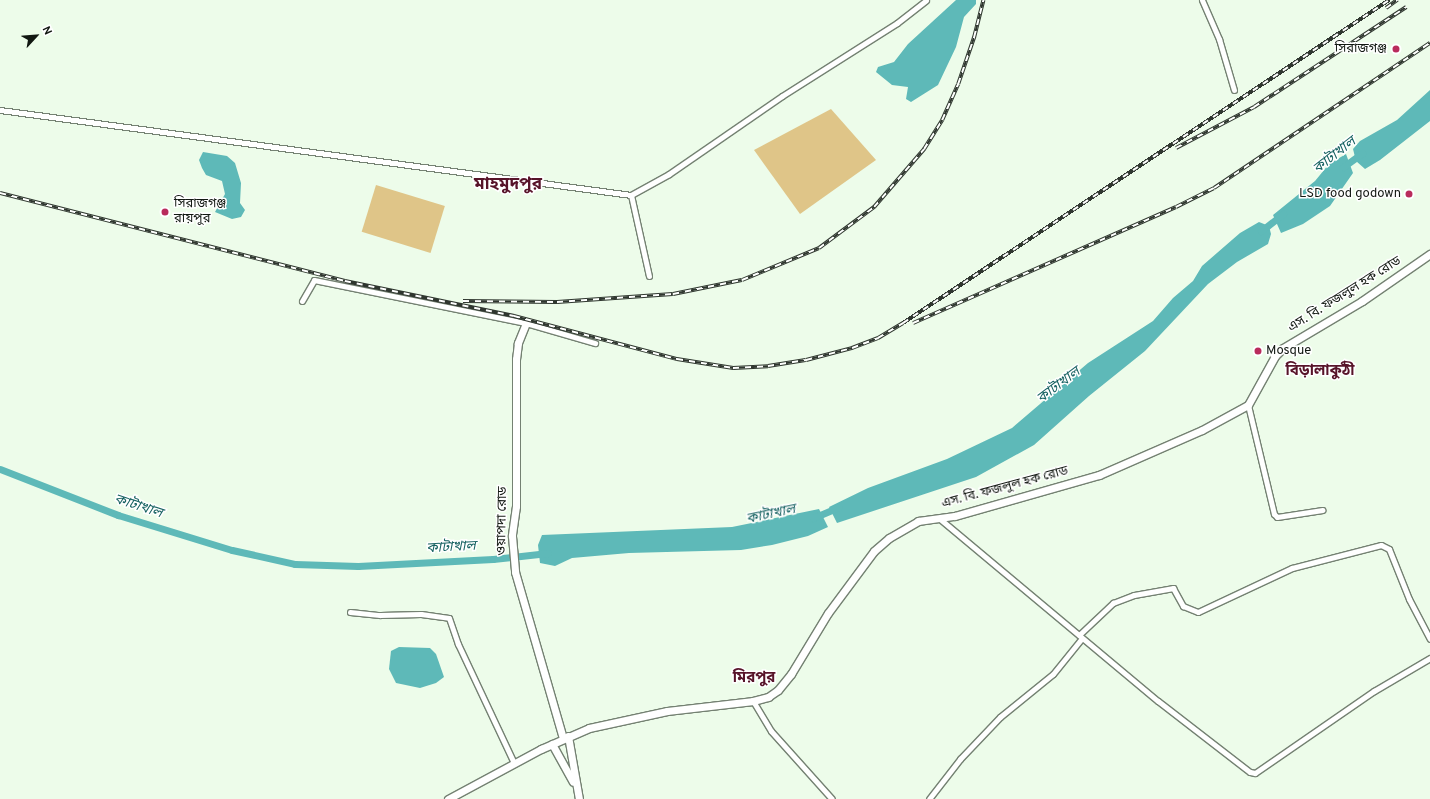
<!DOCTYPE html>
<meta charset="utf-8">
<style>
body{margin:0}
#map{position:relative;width:1430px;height:799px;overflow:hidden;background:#edfcea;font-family:Overpass,"Noto Sans Bengali",sans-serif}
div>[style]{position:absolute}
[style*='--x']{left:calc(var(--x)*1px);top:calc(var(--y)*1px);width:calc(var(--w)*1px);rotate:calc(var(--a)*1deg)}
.green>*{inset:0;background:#dfc588;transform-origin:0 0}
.water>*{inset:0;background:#5eb9b8}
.canal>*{height:7px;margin:-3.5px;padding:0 3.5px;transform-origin:3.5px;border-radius:3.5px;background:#5eb9b8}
.roads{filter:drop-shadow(1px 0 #748172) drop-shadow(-1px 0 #748172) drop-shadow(0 1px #748172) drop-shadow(0 -1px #748172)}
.street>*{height:5px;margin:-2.5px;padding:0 2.5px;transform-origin:2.5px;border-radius:2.5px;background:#fff}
.secondary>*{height:7px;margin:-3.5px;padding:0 3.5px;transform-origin:3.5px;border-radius:3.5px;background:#fff}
.rail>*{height:3.5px;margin-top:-1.75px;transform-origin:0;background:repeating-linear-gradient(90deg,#fff 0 6px,#2f362f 0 12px);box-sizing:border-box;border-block:1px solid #2f362f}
.dots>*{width:11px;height:11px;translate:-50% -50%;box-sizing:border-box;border:2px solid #fff;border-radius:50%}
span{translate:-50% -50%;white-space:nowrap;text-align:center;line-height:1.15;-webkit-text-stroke:3px #fff;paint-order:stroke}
.poi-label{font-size:13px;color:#111711}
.right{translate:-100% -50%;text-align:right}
.left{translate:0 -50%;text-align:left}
.street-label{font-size:13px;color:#111711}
.water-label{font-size:14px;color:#176262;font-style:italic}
.quarter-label{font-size:15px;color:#571329;font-weight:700}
.district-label{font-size:17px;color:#571329;font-weight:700}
.north{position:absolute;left:16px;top:16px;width:40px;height:40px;-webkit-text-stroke:3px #fff;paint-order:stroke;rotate:64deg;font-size:11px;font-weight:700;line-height:16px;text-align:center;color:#111711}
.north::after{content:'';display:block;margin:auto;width:14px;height:18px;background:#111711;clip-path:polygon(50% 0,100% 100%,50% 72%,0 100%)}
</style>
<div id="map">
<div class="green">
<i style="clip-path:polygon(831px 109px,876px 160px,800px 214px,754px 150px)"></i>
<i style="left:376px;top:185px;width:72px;height:49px;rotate:17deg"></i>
</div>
<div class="water">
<i style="clip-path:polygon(956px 0,976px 0,976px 4px,964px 17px,956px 47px,938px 85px,911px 102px,906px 99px,908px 87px,892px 85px,876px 72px,878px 67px,894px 62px,908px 44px)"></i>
<i style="clip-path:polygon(1430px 90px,1430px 121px,1380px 160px,1365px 169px,1356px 161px,1353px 149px,1360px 141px,1397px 120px)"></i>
<i style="clip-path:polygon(203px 152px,227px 156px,235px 163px,241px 183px,240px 203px,245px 210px,241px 217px,232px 219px,215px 212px,225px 194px,222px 181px,206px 175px,202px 168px,199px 160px)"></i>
<i style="clip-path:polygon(1346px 154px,1353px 173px,1330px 206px,1303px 224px,1281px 233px,1273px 215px,1315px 181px,1329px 164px)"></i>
<i style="clip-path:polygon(1259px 222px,1269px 226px,1271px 234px,1268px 244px,1237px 262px,1208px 284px,1145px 351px,1089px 396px,1034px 445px,976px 477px,837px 523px,829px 507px,868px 488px,947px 459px,1012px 428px,1088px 363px,1153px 321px,1173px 298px,1193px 281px,1202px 266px,1240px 233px)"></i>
<i style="clip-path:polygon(819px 509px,828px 527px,808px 536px,772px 545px,741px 550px,629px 553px,572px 558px,555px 566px,540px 563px,538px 545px,542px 535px,732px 527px)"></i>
<i style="clip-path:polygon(399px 647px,430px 648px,436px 654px,444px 677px,436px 683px,420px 688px,396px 683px,389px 669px,391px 651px)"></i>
</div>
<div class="canal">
<i style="--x:1343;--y:167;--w:24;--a:-36"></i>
<i style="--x:1261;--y:231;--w:28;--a:-38"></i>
<i style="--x:0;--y:469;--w:127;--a:21.3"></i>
<i style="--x:118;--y:515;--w:119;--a:17.1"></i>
<i style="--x:232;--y:550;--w:65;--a:12.5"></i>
<i style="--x:295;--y:564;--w:63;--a:1.8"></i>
<i style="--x:358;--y:566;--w:135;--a:-3"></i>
<i style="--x:493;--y:559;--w:55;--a:-6.2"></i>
<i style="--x:813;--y:518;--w:28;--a:-23"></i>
</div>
<div class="roads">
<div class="street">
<i style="--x:1202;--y:0;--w:43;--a:66.4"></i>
<i style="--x:1219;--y:39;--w:53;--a:73.6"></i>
<i style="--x:0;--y:110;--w:637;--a:7.67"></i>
<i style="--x:631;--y:195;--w:83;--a:77.5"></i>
<i style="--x:631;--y:195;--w:43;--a:-28.9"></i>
<i style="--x:669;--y:174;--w:137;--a:-34.6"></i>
<i style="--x:782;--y:96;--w:136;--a:-32.4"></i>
<i style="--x:897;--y:23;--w:37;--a:-38"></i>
<i style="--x:302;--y:301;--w:24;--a:-60"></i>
<i style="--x:314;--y:280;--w:216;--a:11.5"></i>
<i style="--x:526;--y:323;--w:72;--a:16.2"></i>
<i style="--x:1248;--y:405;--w:112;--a:76.6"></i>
<i style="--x:1274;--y:514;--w:4;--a:45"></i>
<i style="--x:1277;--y:517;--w:46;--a:-8.8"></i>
<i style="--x:940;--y:519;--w:284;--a:39.9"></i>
<i style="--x:1158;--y:701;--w:116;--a:37.7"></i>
<i style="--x:1250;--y:772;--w:5;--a:11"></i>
<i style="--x:1255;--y:773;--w:145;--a:-34.6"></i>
<i style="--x:1374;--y:691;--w:65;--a:-30.5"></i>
<i style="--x:350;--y:612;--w:30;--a:6"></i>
<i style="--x:380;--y:615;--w:41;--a:-1.4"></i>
<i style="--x:421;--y:614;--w:28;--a:8"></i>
<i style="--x:449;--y:618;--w:28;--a:71"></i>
<i style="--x:458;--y:644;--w:132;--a:64.8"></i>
<i style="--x:1079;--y:635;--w:47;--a:-43.3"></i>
<i style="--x:1113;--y:603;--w:22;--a:-21"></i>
<i style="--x:1134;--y:595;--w:40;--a:-10"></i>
<i style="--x:1173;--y:588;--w:21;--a:61"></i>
<i style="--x:1183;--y:606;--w:16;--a:22"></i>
<i style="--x:1198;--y:612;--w:104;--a:-25.1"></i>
<i style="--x:1292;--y:568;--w:92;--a:-14.5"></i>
<i style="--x:1381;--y:545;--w:9;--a:27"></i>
<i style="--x:1389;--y:549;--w:54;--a:68.2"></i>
<i style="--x:1409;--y:599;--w:45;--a:62.3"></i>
<i style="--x:753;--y:701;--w:35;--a:59"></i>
<i style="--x:771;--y:731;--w:91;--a:48.1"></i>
<i style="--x:929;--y:799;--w:51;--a:-52.2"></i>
<i style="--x:960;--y:759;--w:58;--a:-46.4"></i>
<i style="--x:1000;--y:717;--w:68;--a:-39.1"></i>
<i style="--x:1053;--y:674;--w:46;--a:-51.1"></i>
</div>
<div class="secondary">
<i style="--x:526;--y:323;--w:22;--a:112"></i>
<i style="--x:518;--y:343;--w:16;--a:97"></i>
<i style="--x:516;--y:359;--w:147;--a:90"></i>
<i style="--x:516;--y:506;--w:30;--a:98"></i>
<i style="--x:512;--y:536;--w:36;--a:85"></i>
<i style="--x:515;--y:572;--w:173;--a:73.9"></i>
<i style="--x:568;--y:736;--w:64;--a:80.1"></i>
<i style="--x:552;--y:744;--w:43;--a:61.1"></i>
<i style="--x:448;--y:799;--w:106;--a:-28.3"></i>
<i style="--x:541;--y:749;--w:52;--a:-23.6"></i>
<i style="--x:589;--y:728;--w:80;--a:-12.3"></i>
<i style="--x:667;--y:711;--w:87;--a:-6.6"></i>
<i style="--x:753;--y:701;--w:16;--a:-15"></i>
<i style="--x:768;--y:697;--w:12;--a:-35"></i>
<i style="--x:778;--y:690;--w:21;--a:-51"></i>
<i style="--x:791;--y:674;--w:71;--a:-58.8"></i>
<i style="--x:828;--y:613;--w:77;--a:-53.4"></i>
<i style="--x:874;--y:551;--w:20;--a:-41"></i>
<i style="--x:889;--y:538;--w:34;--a:-30"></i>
<i style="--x:918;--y:521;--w:37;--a:-8"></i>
<i style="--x:955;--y:516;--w:150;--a:-15.9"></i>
<i style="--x:1099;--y:475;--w:112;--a:-23.6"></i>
<i style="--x:1202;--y:430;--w:52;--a:-28.5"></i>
<i style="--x:1248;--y:405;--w:56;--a:-61.1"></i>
<i style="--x:1275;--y:356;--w:11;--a:-45"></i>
<i style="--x:1283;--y:348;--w:92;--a:-30.7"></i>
<i style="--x:1362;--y:301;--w:83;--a:-34.7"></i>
</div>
</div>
<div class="rail">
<i style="--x:1386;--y:8;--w:14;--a:-36"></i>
<i style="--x:1176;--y:148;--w:88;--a:-27.7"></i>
<i style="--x:1254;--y:107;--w:182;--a:-33.3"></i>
<i style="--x:0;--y:193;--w:356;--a:14.3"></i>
<i style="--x:345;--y:281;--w:173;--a:11.7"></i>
<i style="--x:514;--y:316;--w:169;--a:14.8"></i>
<i style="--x:677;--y:359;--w:57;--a:9.1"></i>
<i style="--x:733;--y:368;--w:35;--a:-3"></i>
<i style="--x:768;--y:366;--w:38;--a:-9"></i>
<i style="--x:806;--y:360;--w:48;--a:-14.6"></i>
<i style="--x:852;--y:348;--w:28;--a:-21"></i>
<i style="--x:878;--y:338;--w:29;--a:-31"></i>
<i style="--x:903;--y:323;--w:584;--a:-33.61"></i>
<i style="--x:463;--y:301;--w:94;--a:0.6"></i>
<i style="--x:557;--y:302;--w:116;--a:-3.9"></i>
<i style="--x:673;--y:294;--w:70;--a:-11.5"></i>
<i style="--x:742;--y:280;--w:83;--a:-22.6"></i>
<i style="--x:819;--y:248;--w:69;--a:-36.7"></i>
<i style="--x:874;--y:207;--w:77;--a:-49.2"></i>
<i style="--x:924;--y:149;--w:34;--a:-58"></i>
<i style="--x:942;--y:120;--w:39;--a:-66"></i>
<i style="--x:958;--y:84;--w:50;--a:-71.2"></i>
<i style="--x:974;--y:37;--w:38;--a:-76"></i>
<i style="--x:913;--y:323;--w:287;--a:-23.8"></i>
<i style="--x:1176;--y:207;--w:42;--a:-26.6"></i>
<i style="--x:1214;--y:188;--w:260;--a:-33.9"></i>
</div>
<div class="dots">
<i style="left:1396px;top:49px;background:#b92b5c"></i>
<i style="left:1409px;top:194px;background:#b92b5c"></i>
<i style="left:165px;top:212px;background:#b92b5c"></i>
<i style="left:1258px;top:351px;background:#b92b5c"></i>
</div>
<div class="poi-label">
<span class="right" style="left:1387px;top:49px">সিরাজগঞ্জ</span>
<span class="right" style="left:1401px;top:194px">LSD food godown</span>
<span class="left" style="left:174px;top:212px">সিরাজগঞ্জ<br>রায়পুর</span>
<span class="left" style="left:1266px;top:351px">Mosque</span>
</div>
<div class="street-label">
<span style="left:1345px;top:295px;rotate:-32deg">এস. বি. ফজলুল হক রোড</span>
<span style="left:1005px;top:488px;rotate:-15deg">এস. বি. ফজলুল হক রোড</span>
<span style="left:503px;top:521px;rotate:-89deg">ওয়াপদা রোড</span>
</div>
<div class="water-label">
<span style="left:1335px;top:156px;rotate:-38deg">কাটাখাল</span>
<span style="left:1059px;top:386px;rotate:-37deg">কাটাখাল</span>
<span style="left:138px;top:507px;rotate:18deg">কাটাখাল</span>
<span style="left:771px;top:515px;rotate:-12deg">কাটাখাল</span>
<span style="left:451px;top:548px;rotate:-3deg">কাটাখাল</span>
</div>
<div class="quarter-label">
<span style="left:1320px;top:372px">বিড়ালাকুঠী</span>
<span style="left:754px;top:679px">মিরপুর</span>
</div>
<div class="district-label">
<span style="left:508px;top:186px">মাহমুদপুর</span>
</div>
<div class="north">N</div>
</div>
